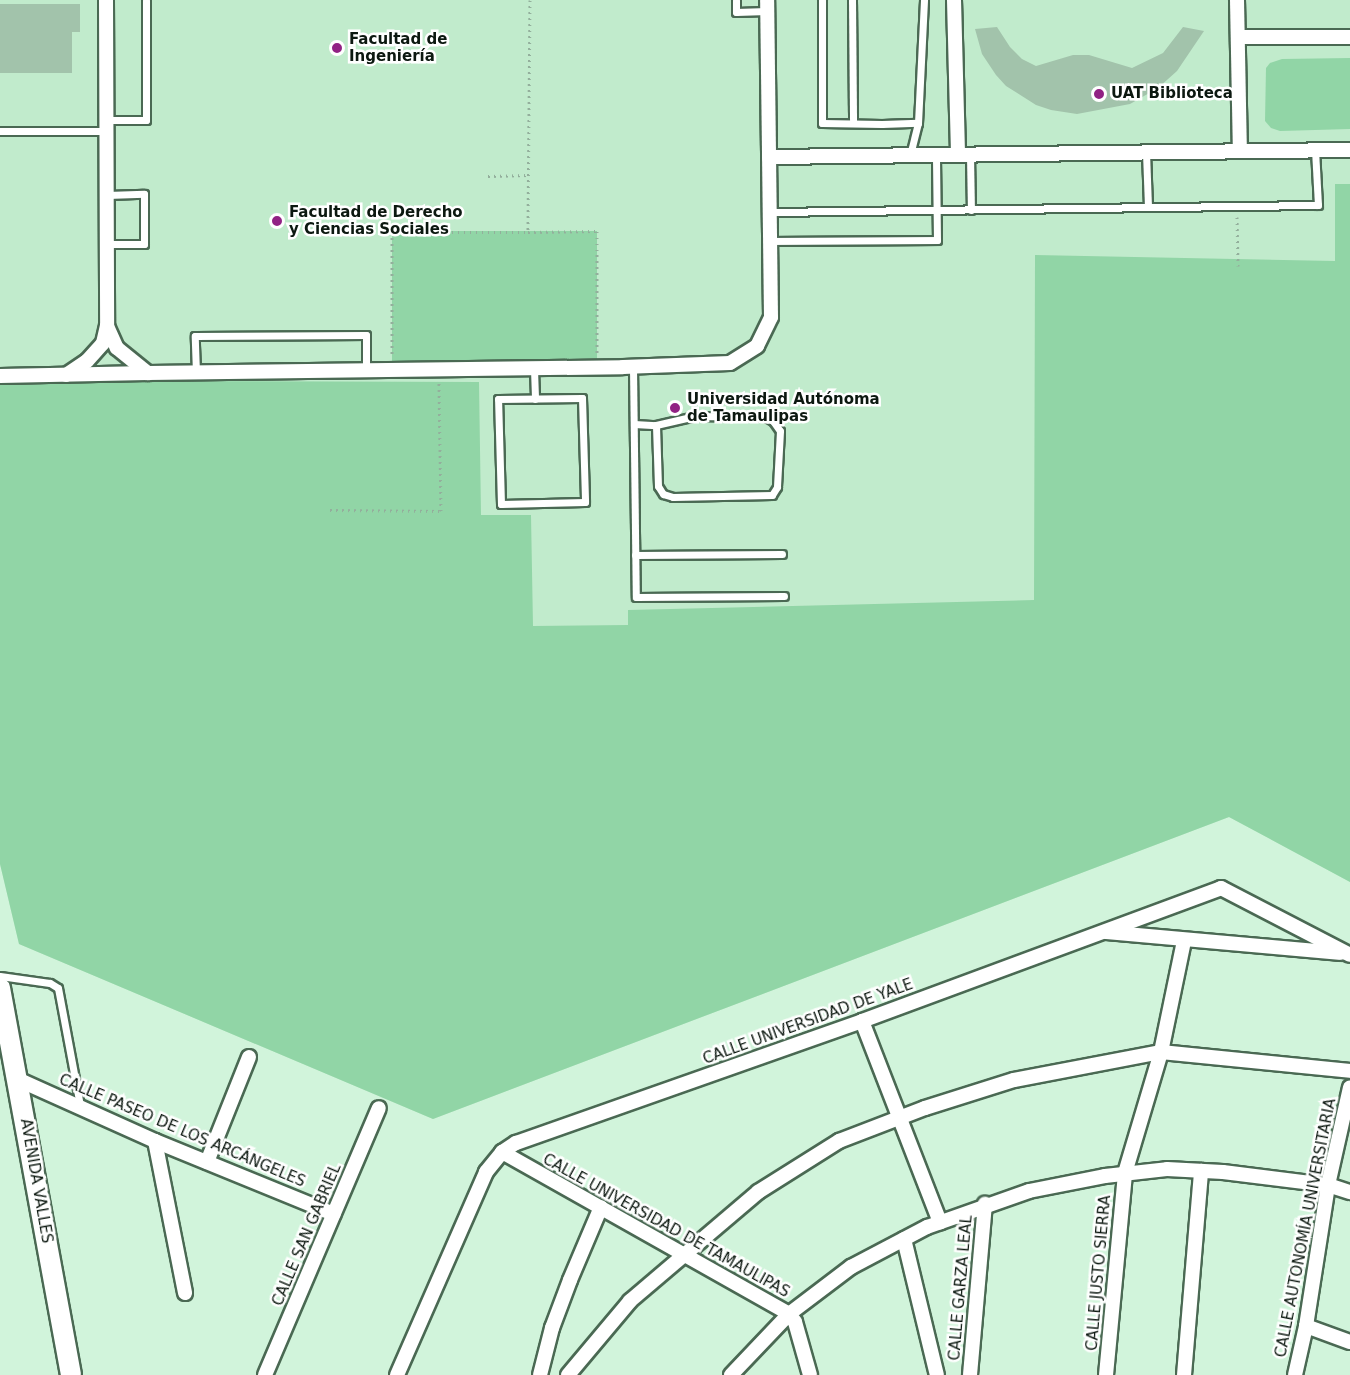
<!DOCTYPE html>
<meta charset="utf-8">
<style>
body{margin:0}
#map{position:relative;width:1350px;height:1375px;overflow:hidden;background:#d1f4db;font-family:"DejaVu Sans",sans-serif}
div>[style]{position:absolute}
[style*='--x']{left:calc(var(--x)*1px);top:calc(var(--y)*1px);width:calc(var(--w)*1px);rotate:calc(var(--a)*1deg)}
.built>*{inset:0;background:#c1ebcc}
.green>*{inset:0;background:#91d5a6;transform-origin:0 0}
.building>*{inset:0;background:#a2c3ab}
.path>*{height:3px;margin-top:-1.5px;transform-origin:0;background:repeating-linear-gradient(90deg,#93af9c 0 1.5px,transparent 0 6px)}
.roads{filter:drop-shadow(2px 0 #4a6953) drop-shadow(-2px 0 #4a6953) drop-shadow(0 2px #4a6953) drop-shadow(0 -2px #4a6953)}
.lane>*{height:7px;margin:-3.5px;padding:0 3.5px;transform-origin:3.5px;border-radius:3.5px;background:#fff}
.street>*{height:14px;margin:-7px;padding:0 7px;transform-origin:7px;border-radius:7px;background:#fff}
.secondary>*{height:20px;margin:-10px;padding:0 10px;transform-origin:10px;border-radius:10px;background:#fff}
.dots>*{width:16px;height:16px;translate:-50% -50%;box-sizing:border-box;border:3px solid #fff;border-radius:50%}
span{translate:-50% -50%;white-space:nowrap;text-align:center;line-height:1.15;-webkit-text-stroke:5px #fff;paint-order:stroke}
.poi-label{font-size:15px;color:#0c1810;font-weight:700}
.left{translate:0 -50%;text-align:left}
.street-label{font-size:15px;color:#0c1810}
</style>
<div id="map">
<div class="built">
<i style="clip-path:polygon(0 0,1350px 0,1350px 882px,1229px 817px,433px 1119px,19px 944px,0 864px)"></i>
</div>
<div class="green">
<i style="clip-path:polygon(1350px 58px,1350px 129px,1280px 131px,1271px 128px,1265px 121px,1266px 68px,1270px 63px,1282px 59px)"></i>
<i style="clip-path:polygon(1335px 184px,1350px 184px,1350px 882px,1229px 817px,433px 1119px,19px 944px,0 864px,0 385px,162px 381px,479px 382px,481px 515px,531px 515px,533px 626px,628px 625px,628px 610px,1034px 600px,1035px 255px,1335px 261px)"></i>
<i style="left:597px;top:231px;width:137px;height:205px;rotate:90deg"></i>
</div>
<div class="building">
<i style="clip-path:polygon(0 4px,80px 4px,80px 32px,72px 32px,72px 73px,0 73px)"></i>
<i style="clip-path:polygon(997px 27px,1010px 47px,1022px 59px,1036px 66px,1073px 55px,1089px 55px,1132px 68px,1163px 53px,1183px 27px,1204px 31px,1177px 71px,1158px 88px,1130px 104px,1077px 114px,1051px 110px,1036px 105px,1006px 86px,996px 75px,982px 54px,975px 29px)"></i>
</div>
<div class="path">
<i style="--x:530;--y:0;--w:232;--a:90.5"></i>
<i style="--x:528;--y:232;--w:69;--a:-0.8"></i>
<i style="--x:597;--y:231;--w:122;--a:90"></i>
<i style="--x:488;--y:176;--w:40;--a:-1.4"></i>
<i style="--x:1237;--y:217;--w:49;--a:88.8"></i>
<i style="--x:344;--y:232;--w:184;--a:0"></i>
<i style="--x:392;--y:232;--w:125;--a:90"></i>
<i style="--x:330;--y:510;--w:111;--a:0.5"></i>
<i style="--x:441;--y:511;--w:128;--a:-90.9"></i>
</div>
<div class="roads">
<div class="lane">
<i style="--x:736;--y:0;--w:12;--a:90"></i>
<i style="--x:736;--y:12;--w:31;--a:-2"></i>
<i style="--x:822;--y:0;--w:123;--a:90"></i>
<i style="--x:822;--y:123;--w:60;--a:1"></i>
<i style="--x:882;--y:124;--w:36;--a:-2"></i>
<i style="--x:918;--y:123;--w:123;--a:-87.2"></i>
<i style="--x:852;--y:0;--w:123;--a:89.5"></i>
<i style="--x:106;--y:120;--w:40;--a:0"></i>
<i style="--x:146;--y:120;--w:120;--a:-90"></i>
<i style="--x:0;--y:131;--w:106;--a:0"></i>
<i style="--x:1146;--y:152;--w:55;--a:87.9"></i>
<i style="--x:910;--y:155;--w:33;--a:-76"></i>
<i style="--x:970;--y:155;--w:55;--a:89"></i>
<i style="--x:107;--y:195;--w:37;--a:-2"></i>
<i style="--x:144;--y:194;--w:50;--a:90"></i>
<i style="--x:144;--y:244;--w:37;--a:180"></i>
<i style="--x:769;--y:212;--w:549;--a:-0.73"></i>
<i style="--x:1318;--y:205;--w:55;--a:-93.1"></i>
<i style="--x:770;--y:241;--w:167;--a:-0.3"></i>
<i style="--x:937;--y:240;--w:85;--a:-90.7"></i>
<i style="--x:633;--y:367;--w:230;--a:89.3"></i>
<i style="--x:636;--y:597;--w:148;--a:-0.4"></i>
<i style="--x:534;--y:369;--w:30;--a:88"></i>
<i style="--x:196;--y:373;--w:37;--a:-92"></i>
<i style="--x:195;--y:336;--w:171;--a:-0.3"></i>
<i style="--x:366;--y:335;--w:36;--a:90"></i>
<i style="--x:582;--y:398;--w:104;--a:88.3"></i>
<i style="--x:585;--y:502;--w:84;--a:178.6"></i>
<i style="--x:501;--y:504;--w:105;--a:-91.6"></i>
<i style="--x:498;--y:399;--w:84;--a:-0.7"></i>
<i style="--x:634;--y:424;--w:22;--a:3"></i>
<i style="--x:656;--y:425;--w:39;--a:-13"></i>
<i style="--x:694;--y:416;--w:72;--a:0.8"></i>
<i style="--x:766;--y:417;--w:8;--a:30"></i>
<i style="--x:773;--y:421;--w:12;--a:55"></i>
<i style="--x:780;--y:431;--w:56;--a:93.1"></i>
<i style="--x:777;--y:487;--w:9;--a:122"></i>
<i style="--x:772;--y:495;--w:99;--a:178.8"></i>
<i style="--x:673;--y:497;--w:10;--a:-163"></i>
<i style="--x:663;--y:494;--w:9;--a:-122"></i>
<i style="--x:658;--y:486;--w:61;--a:-91.9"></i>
<i style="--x:635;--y:555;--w:147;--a:-0.4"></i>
<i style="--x:0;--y:976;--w:50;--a:8"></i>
<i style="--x:50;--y:983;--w:9;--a:32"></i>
<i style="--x:58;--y:988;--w:120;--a:79.4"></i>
</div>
<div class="street">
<i style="--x:106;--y:0;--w:326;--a:89.8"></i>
<i style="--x:107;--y:326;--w:24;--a:66"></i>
<i style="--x:117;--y:348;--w:40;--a:39"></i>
<i style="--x:148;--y:373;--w:475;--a:-0.7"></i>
<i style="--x:623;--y:367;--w:107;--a:-2.1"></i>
<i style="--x:730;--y:363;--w:32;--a:-32"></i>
<i style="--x:757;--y:346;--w:32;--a:-64"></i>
<i style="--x:771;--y:317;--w:317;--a:-90.7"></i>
<i style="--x:954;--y:0;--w:155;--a:88.5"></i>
<i style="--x:1237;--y:0;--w:151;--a:88.9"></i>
<i style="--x:1238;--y:37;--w:112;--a:0"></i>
<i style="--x:769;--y:157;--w:581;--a:-0.69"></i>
<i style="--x:66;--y:375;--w:25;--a:-34"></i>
<i style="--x:87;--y:361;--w:24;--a:-48"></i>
<i style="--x:103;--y:343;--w:17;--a:-77"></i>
<i style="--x:0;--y:376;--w:148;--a:-1.2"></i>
<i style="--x:1105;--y:932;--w:236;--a:5.1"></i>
<i style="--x:862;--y:1021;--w:216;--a:68.8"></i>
<i style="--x:17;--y:1079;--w:151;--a:24.2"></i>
<i style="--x:155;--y:1141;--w:193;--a:22.2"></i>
<i style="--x:155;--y:1141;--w:155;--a:78.8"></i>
<i style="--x:502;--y:1152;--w:330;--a:29.4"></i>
<i style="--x:789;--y:1314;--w:10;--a:53"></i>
<i style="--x:795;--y:1322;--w:55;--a:74.2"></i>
<i style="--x:207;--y:1162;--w:113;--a:-68.2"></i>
<i style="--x:904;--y:1239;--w:140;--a:76.4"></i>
<i style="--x:1306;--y:1326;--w:47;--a:20"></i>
<i style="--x:265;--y:1375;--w:290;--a:-66.9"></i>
<i style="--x:397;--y:1375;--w:222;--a:-66.3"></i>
<i style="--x:486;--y:1172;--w:26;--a:-51"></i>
<i style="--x:502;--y:1152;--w:17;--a:-33"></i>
<i style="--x:516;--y:1143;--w:367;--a:-19.4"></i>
<i style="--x:862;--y:1021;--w:383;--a:-20.3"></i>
<i style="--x:1221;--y:888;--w:145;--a:27.4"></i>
<i style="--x:540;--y:1375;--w:49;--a:-75.7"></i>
<i style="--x:552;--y:1328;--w:51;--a:-69.4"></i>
<i style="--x:570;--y:1280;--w:79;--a:-67"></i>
<i style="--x:568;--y:1375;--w:97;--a:-50"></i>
<i style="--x:630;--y:1301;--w:168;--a:-40.4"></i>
<i style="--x:758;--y:1192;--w:96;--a:-32.2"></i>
<i style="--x:839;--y:1141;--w:92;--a:-21"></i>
<i style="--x:925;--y:1108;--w:93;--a:-17.5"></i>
<i style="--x:1014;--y:1080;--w:150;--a:-10.8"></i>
<i style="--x:1161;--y:1052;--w:190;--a:5.7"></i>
<i style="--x:731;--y:1375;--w:84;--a:-46.4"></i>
<i style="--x:789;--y:1314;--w:78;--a:-37.2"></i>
<i style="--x:851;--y:1267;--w:86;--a:-27.8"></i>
<i style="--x:927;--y:1227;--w:108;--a:-19.4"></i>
<i style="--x:1029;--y:1191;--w:77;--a:-11.2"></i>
<i style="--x:1105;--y:1176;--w:62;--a:-6.4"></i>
<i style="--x:1167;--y:1169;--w:56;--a:3.1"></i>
<i style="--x:1223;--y:1172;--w:106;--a:7.1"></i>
<i style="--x:1328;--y:1185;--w:23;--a:18"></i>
<i style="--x:970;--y:1375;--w:172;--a:-85"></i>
<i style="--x:1106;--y:1375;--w:203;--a:-84.6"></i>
<i style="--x:1125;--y:1173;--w:126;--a:-73.4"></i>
<i style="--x:1161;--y:1052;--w:113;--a:-78.3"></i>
<i style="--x:1184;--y:1375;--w:205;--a:-85.2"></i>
<i style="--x:1295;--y:1375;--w:50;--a:-77.3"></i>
<i style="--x:1306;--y:1326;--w:143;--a:-81.1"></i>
<i style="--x:1328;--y:1185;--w:100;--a:-77.3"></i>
</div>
<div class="secondary">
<i style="--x:0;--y:988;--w:393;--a:79.6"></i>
</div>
</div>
<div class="dots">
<i style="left:337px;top:48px;background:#912284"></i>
<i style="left:1099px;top:94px;background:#912284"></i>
<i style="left:277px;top:221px;background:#912284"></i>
<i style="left:675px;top:408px;background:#912284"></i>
</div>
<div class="poi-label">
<span class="left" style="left:349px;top:48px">Facultad de<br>Ingeniería</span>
<span class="left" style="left:1111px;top:94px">UAT Biblioteca</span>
<span class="left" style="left:289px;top:221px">Facultad de Derecho<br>y Ciencias Sociales</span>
<span class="left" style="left:687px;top:408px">Universidad Autónoma<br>de Tamaulipas</span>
</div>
<div class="street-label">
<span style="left:808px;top:1022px;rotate:-20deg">CALLE UNIVERSIDAD DE YALE</span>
<span style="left:182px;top:1131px;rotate:23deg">CALLE PASEO DE LOS ARCÁNGELES</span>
<span style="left:36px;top:1181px;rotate:80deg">AVENIDA VALLES</span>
<span style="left:666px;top:1226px;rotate:29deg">CALLE UNIVERSIDAD DE TAMAULIPAS</span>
<span style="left:1306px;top:1228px;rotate:-79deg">CALLE AUTONOMÍA UNIVERSITARIA</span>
<span style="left:307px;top:1235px;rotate:-67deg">CALLE SAN GABRIEL</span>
<span style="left:1099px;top:1273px;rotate:-85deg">CALLE JUSTO SIERRA</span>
<span style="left:961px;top:1288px;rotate:-85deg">CALLE GARZA LEAL</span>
</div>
</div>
